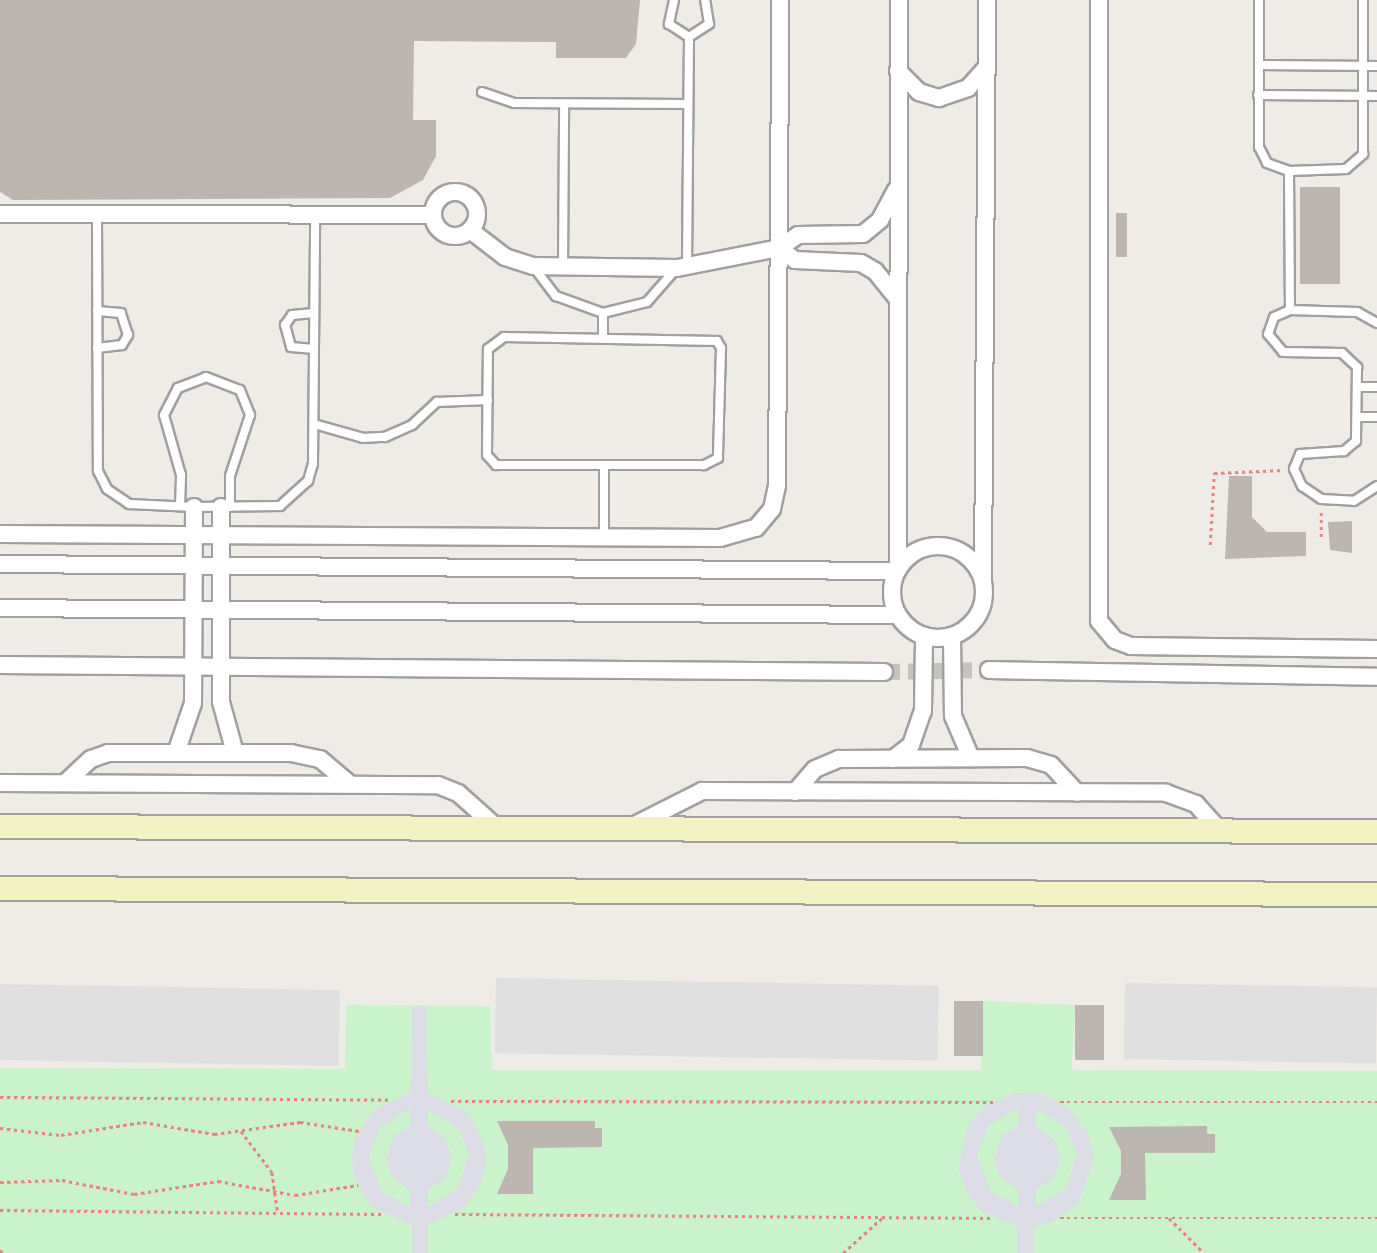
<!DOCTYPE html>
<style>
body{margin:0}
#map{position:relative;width:1377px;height:1253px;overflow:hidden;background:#efece7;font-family:"DM Sans",sans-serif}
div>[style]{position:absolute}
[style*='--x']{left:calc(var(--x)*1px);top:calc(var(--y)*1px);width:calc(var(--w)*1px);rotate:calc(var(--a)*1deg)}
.park>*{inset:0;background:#caf3cb}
.parking>*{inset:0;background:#dfdfdf;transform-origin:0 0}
.plaza>*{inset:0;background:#dbdce5}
.building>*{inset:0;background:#bcb5b0;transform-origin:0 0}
.minor-tunnel>*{height:16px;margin-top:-8px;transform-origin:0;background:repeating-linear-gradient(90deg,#c5c3bf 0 16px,transparent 0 24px)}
.path>*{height:2.5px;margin-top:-1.25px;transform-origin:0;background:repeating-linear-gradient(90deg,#e9837e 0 3.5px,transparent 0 7px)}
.roads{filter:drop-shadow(2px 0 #a0a0a0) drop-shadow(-2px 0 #a0a0a0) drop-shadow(0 2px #a0a0a0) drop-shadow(0 -2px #a0a0a0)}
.service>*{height:8px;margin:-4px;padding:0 4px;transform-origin:4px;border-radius:4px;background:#fff}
.minor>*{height:16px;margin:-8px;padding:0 8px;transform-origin:8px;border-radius:8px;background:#fff}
.minor>.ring{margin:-8px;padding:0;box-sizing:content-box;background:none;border:16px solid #fff;border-radius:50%}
.secondary>*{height:23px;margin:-11.5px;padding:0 11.5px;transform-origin:11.5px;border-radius:11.5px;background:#f2f2c2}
span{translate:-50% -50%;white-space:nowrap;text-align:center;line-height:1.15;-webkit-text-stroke:6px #fff;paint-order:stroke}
</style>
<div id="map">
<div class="park">
<i style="clip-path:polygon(983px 1001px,1075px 1005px,1072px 1070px,1377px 1071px,1377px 1253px,0 1253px,0 1068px,345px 1069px,346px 1005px,490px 1006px,492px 1070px,981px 1070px)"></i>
</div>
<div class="parking">
<i style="left:496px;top:978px;width:443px;height:75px;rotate:1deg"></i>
<i style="left:1125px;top:983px;width:252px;height:76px;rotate:1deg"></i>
<i style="left:0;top:984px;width:340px;height:76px;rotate:1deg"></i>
</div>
<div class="plaza">
<i style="clip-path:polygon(evenodd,412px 1006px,426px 1006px,428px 1093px,468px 1113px,484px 1143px,486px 1161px,480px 1186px,465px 1207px,428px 1225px,428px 1253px,412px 1253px,412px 1225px,372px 1207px,354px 1177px,352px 1158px,354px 1140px,373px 1110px,411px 1092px,412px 1006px,410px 1109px,411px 1126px,394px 1136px,386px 1159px,392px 1177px,411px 1191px,409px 1207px,382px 1192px,369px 1156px,380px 1127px,410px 1109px,412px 1006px,428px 1109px,459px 1129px,469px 1154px,458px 1189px,428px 1207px,428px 1190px,445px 1179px,452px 1157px,446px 1139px,428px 1126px,428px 1109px)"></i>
<i style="clip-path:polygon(evenodd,1015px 1093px,1042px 1094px,1068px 1108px,1088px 1133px,1094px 1159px,1078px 1204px,1055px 1221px,1034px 1227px,1034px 1253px,1017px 1253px,1017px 1227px,982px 1212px,970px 1198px,958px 1169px,969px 1123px,986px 1105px,1015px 1093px,1018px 1109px,1019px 1126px,1002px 1136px,994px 1159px,1000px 1177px,1019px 1190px,1018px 1206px,991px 1192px,977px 1156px,988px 1126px,1018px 1109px,1015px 1093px,1037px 1109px,1067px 1128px,1077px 1154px,1066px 1189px,1036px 1206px,1036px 1190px,1053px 1179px,1061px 1157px,1054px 1139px,1036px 1126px,1037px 1109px)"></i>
</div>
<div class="building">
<i style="clip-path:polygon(0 0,640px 0,636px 44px,626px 58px,556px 58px,556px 42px,414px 41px,413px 120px,436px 120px,436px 156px,423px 180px,390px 198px,13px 200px,0 192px)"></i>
<i style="left:1300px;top:187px;width:40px;height:97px"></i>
<i style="left:1116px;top:213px;width:11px;height:44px"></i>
<i style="clip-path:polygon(1229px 476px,1252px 476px,1252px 517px,1267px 532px,1306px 532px,1306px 556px,1225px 559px)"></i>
<i style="clip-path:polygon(1352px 521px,1352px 553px,1330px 550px,1328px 522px)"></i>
<i style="left:954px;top:1001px;width:29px;height:55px"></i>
<i style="left:1075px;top:1005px;width:29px;height:55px"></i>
<i style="clip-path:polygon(497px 1121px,595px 1121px,595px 1128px,602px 1128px,602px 1147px,533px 1148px,533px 1194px,497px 1194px,508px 1169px,508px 1145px)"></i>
<i style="clip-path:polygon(1207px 1126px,1207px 1134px,1215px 1134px,1215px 1153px,1145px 1153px,1146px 1200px,1109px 1200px,1121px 1174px,1121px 1151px,1109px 1127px)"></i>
</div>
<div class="minor-tunnel">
<i style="--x:884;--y:672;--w:105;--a:-1.1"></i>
</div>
<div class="path">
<i style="--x:1321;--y:537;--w:28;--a:-90"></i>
<i style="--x:1210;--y:545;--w:72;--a:-86.8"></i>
<i style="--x:1214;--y:473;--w:70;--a:-2.5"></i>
<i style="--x:0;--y:1097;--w:388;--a:0.4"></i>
<i style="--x:451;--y:1101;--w:542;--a:0.11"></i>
<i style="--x:1060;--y:1102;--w:317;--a:0"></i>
<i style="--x:0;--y:1128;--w:61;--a:6.5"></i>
<i style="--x:61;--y:1135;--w:83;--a:-9"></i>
<i style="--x:143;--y:1122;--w:72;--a:9.6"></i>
<i style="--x:214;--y:1134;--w:87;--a:-7.9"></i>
<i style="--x:300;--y:1122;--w:60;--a:8.7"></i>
<i style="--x:241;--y:1131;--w:51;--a:52.9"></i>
<i style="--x:272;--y:1172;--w:41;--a:81.7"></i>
<i style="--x:0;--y:1182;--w:62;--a:-1.8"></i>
<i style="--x:62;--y:1180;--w:73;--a:11"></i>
<i style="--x:134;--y:1194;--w:85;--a:-8.8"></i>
<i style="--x:218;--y:1181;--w:78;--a:10.3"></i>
<i style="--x:295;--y:1195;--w:64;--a:-9"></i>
<i style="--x:0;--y:1210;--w:382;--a:0.6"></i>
<i style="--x:455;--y:1214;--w:537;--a:0.43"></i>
<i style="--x:1060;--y:1218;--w:317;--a:0"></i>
<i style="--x:1169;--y:1218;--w:49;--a:45"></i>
<i style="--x:0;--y:1250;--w:4;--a:45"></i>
<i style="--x:843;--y:1253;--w:52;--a:-41.9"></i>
</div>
<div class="roads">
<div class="service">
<i style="--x:674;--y:0;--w:25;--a:102"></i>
<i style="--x:669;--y:24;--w:24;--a:33"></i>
<i style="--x:689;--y:37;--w:24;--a:-33"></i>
<i style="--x:709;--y:24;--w:24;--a:-99"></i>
<i style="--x:1259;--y:0;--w:147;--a:90"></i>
<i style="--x:1259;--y:147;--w:18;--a:63"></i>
<i style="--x:1267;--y:163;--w:23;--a:20"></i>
<i style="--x:1289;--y:171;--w:57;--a:-2"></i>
<i style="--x:1346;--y:169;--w:23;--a:-41"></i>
<i style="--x:1363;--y:154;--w:154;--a:-90"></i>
<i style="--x:1259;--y:65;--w:118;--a:0.5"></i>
<i style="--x:482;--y:92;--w:34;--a:19"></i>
<i style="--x:514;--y:103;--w:174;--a:0.3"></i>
<i style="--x:1258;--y:95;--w:119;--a:0.5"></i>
<i style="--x:1289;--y:171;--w:139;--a:89.6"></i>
<i style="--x:97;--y:214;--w:257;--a:89.8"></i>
<i style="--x:98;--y:471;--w:20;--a:63"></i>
<i style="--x:107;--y:489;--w:27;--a:34"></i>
<i style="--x:129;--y:504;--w:65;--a:2.6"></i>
<i style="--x:194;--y:507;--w:86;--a:-0.7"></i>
<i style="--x:280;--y:506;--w:38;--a:-42"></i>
<i style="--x:308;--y:481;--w:18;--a:-74"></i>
<i style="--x:313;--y:464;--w:249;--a:-89.5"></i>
<i style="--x:533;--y:266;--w:38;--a:53"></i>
<i style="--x:556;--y:296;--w:50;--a:19.9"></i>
<i style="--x:603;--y:313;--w:45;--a:-14"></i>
<i style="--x:647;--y:302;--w:44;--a:-48.7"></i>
<i style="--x:687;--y:266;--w:229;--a:-89.5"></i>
<i style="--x:563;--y:268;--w:163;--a:-89.6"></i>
<i style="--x:1377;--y:323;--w:23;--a:-151"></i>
<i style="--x:1357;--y:312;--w:67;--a:-178.3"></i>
<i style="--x:1290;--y:310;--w:17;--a:156"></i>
<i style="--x:1274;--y:317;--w:18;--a:109"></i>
<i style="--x:1268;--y:334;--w:23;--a:50"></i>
<i style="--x:1283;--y:352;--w:59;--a:1"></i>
<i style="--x:1342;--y:353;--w:21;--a:43"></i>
<i style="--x:1357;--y:367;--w:74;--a:90.8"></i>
<i style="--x:1356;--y:441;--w:16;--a:140"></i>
<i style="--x:1344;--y:451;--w:44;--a:176.1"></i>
<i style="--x:1300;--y:454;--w:16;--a:112"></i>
<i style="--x:1294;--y:469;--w:19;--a:65"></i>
<i style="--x:1302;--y:486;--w:23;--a:34"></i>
<i style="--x:1321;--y:499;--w:33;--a:3"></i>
<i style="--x:1354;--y:501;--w:27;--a:-33"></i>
<i style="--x:504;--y:337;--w:213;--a:1.1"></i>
<i style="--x:717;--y:341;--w:8;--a:60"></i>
<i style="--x:721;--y:348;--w:110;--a:91.6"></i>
<i style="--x:718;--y:458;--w:16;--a:153"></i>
<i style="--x:704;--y:465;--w:208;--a:180"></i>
<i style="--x:496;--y:465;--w:13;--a:-132"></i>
<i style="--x:487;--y:455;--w:106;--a:-89.5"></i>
<i style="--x:488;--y:349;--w:20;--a:-37"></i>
<i style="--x:603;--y:338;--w:25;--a:-90"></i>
<i style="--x:97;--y:348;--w:25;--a:-7"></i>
<i style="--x:122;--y:345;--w:12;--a:-59"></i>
<i style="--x:128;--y:335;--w:23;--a:-108"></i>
<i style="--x:121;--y:313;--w:24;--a:-175"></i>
<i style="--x:314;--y:349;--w:23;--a:-175"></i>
<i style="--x:291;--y:347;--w:23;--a:-105"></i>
<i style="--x:285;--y:325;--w:12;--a:-55"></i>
<i style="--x:292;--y:315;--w:22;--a:-5"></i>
<i style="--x:1358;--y:387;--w:19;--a:0"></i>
<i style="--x:1357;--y:417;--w:20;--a:0"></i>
<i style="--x:314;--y:424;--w:51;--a:15.9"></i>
<i style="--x:363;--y:438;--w:22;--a:-3"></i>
<i style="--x:385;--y:437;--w:30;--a:-24"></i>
<i style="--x:412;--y:425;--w:34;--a:-43"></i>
<i style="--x:437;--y:402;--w:51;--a:-2.2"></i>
<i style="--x:180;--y:506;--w:31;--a:-88"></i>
<i style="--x:181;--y:475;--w:62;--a:-105.8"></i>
<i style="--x:164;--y:415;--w:30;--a:-63"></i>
<i style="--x:178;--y:388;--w:30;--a:-21"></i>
<i style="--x:206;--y:377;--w:36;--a:21"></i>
<i style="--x:240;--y:390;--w:27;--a:68"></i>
<i style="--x:250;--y:415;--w:64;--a:108.2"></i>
<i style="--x:230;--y:476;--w:31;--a:90"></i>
<i style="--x:604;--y:537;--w:71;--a:-90"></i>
</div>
<div class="minor">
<i style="--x:1099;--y:0;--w:621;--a:90"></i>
<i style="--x:1099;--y:621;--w:25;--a:50"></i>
<i style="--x:1115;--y:640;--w:17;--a:21"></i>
<i style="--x:1131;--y:646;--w:246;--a:0.7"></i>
<i style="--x:898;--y:71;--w:30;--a:45"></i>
<i style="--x:919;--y:92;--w:21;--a:17"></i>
<i style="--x:939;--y:98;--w:31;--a:-19"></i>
<i style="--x:968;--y:88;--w:28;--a:-48"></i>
<i class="ring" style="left:433px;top:192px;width:28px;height:28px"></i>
<i style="--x:0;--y:214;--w:432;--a:0.1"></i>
<i style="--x:470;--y:230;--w:44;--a:37.6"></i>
<i style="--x:505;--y:257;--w:29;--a:18"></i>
<i style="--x:533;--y:266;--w:144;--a:0.8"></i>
<i style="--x:677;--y:268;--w:104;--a:-11.1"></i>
<i style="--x:779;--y:248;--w:23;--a:-34"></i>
<i style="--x:798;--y:235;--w:65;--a:-0.9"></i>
<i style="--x:863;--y:234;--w:22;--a:-39"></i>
<i style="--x:880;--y:220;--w:34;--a:-62"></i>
<i style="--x:779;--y:248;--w:20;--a:37"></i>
<i style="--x:795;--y:260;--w:66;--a:2.6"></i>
<i style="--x:861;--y:263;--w:16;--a:30"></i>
<i style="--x:875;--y:271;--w:35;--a:51"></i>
<i style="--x:221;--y:507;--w:195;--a:90"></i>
<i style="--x:221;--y:702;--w:53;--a:74.6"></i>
<i style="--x:0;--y:534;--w:720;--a:0.32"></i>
<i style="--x:720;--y:538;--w:37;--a:-16"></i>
<i style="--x:756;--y:528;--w:25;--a:-50"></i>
<i style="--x:772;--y:509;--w:25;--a:-78"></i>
<i style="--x:777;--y:485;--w:485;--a:-89.6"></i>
<i class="ring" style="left:892px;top:546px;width:76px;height:76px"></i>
<i style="--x:0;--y:564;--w:896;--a:0.45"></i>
<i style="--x:898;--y:568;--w:568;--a:-89.9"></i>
<i style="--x:983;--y:579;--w:579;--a:-89.6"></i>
<i style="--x:0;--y:608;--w:897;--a:0.45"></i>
<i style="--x:952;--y:636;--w:80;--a:89.3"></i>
<i style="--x:953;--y:716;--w:46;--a:66.8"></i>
<i style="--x:0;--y:665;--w:884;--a:0.45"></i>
<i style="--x:989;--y:670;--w:388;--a:1"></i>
<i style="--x:176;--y:753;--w:53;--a:-71.2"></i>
<i style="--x:193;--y:703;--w:196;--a:-89.7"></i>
<i style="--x:893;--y:759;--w:23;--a:-38"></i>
<i style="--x:911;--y:745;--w:36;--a:-71"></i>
<i style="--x:923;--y:711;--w:74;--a:-89.2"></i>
<i style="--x:0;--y:783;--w:438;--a:0.3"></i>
<i style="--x:438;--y:785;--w:22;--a:22"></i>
<i style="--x:458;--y:793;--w:50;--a:41.7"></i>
<i style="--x:65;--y:783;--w:35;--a:-43"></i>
<i style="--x:91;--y:759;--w:18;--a:-19"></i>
<i style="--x:108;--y:753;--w:183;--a:0"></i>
<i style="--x:291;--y:753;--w:30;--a:12"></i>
<i style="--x:320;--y:759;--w:39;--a:40"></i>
<i style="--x:795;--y:792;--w:30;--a:-49"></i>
<i style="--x:815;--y:769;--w:26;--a:-23"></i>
<i style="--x:839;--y:759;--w:188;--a:-0.3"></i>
<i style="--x:1027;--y:758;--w:25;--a:16"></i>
<i style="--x:1051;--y:765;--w:38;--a:47"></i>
<i style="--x:631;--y:827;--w:80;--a:-26.9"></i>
<i style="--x:702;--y:791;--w:464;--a:0.2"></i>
<i style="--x:1166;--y:793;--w:32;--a:20"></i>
<i style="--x:1196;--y:804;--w:36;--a:48"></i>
</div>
<div class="secondary">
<i style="--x:0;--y:826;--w:1377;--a:0.21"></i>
<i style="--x:0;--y:888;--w:1377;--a:0.25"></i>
</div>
</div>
</div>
